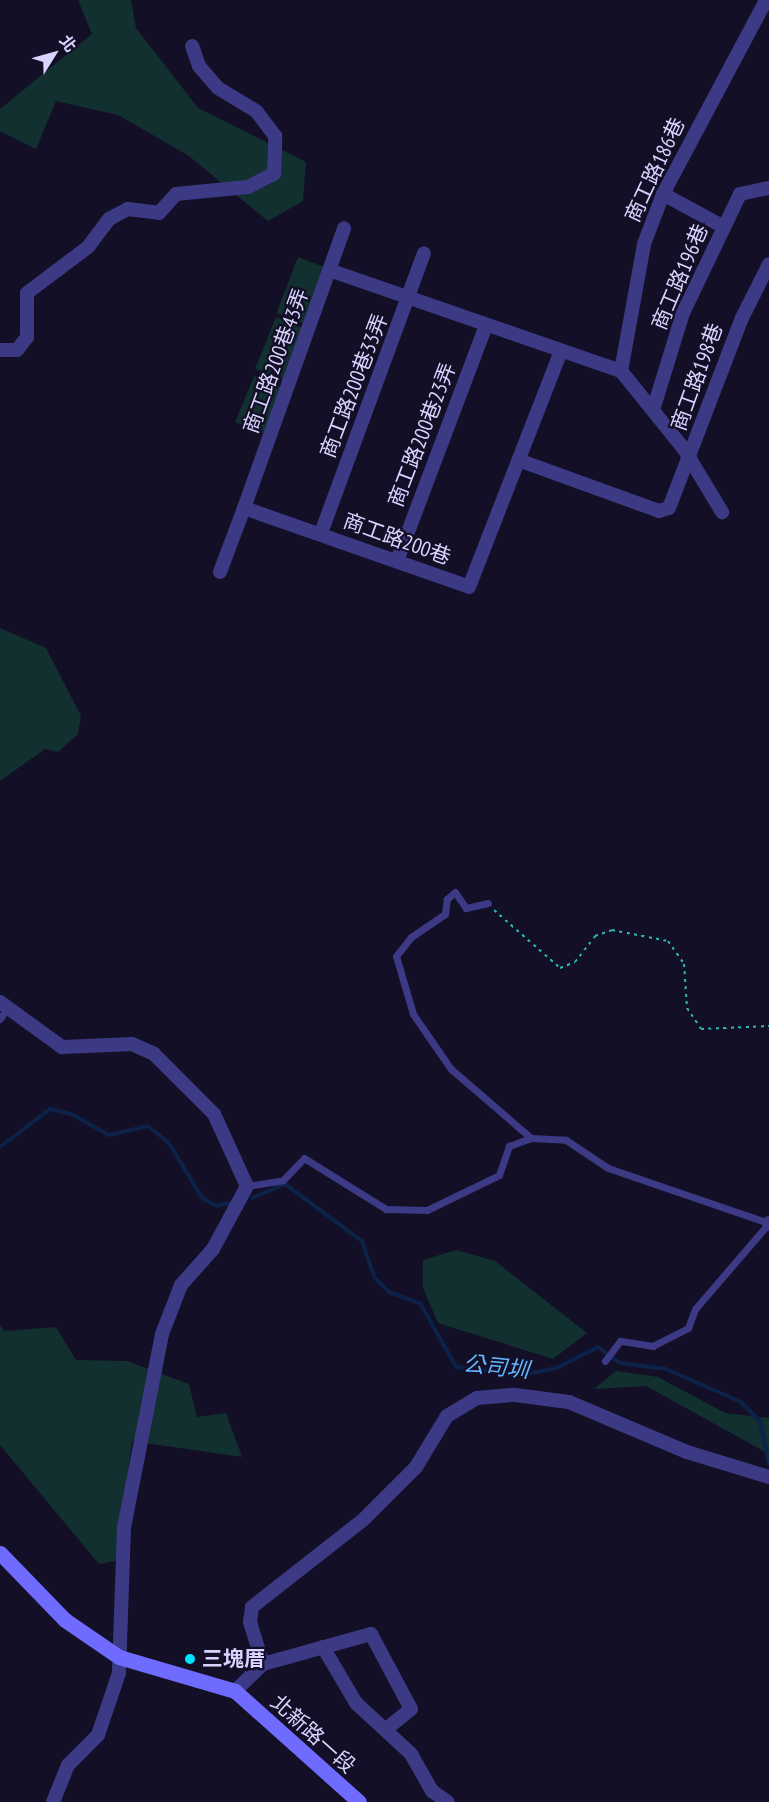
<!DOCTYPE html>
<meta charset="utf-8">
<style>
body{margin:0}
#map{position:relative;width:769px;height:1802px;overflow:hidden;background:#130f26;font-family:"PT Sans Narrow","Noto Sans TC",sans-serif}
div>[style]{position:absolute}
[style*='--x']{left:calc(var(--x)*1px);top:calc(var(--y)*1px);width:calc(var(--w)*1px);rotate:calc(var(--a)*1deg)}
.green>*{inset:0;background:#12302f;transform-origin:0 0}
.stream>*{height:4px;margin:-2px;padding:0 2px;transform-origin:2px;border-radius:2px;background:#0c2248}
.path>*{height:2px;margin-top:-1px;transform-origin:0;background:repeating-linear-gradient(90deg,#2fb8b0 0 3px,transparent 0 7.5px)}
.lane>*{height:7px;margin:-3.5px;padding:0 3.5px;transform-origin:3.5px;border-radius:3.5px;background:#3d3a85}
.street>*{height:14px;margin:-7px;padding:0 7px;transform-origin:7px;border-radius:7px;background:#3d3a85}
.secondary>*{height:15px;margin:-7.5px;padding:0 7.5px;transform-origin:7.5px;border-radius:7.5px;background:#6f6bff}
.dots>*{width:16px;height:16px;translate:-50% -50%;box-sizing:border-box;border:3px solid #130f26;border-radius:50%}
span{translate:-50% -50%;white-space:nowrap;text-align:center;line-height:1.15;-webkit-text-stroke:4.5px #130f26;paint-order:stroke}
.street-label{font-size:21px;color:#d9d4ff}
.poi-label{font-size:21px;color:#d9d4ff;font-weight:700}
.left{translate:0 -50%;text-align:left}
.water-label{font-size:22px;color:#62b6ff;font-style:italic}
.north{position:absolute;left:24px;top:24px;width:60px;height:60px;-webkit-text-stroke:4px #130f26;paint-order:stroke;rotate:53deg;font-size:16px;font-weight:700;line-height:24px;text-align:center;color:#d9d4ff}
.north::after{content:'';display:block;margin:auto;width:21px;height:27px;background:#d9d4ff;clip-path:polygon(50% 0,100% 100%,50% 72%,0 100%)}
</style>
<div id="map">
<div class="green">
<i style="clip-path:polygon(78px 0,131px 0,136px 28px,198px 108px,306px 162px,303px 201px,268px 221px,189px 156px,118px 115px,56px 101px,36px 149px,0 131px,0 109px,92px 34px)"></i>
<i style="left:298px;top:257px;width:33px;height:60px;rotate:21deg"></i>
<i style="left:276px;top:317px;width:32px;height:56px;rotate:22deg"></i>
<i style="left:254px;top:376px;width:32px;height:50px;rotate:22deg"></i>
<i style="clip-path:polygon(0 628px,46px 648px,81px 716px,78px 734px,58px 752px,45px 749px,0 781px)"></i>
<i style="clip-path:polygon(456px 1250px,495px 1261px,587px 1333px,553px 1359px,438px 1323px,423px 1288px,423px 1260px)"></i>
<i style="clip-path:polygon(0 1324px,4px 1331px,56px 1327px,76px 1360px,127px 1361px,189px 1384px,197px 1417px,226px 1413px,242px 1457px,132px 1441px,116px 1561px,99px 1564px,0 1445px)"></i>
<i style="clip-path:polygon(616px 1371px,658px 1377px,725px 1413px,769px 1418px,769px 1454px,646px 1386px,594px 1389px)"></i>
</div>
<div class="stream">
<i style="--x:0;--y:1147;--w:63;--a:-37.2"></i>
<i style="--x:50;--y:1109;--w:22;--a:13"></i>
<i style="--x:71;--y:1114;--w:43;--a:28.9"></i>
<i style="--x:109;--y:1135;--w:40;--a:-13"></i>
<i style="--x:148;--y:1126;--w:27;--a:39"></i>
<i style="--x:169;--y:1143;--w:64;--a:59"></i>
<i style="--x:202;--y:1198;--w:17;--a:28"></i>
<i style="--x:217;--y:1206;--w:12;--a:-14"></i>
<i style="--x:252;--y:1198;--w:36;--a:-23"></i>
<i style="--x:285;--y:1184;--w:96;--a:36.5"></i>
<i style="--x:362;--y:1241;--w:39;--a:71"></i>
<i style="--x:375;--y:1278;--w:20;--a:45"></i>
<i style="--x:389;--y:1292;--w:33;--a:20"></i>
<i style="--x:420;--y:1303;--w:73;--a:60.6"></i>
<i style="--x:456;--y:1367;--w:67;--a:6.8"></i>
<i style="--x:523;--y:1375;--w:35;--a:-12"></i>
<i style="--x:557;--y:1368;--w:46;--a:-27.1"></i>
<i style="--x:598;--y:1347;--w:27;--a:36"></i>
<i style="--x:620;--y:1363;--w:46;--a:7.4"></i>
<i style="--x:666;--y:1369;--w:82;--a:23.7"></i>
<i style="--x:741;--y:1402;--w:27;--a:45"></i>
<i style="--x:760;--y:1421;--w:44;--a:78.2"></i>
</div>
<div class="path">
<i style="--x:494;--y:910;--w:88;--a:41.3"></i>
<i style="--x:560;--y:968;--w:16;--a:-22"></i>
<i style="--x:575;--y:962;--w:33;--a:-52"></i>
<i style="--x:595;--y:936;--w:18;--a:-19"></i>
<i style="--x:612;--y:930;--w:57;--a:11.1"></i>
<i style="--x:668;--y:941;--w:28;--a:55"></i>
<i style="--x:684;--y:964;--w:44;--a:86.1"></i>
<i style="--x:687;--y:1008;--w:25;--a:56"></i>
<i style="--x:701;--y:1029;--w:68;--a:-2.5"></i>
</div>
<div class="lane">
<i style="--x:488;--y:903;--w:23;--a:167"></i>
<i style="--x:466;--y:908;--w:19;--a:-125"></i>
<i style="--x:455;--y:892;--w:11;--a:139"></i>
<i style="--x:447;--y:899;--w:15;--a:98"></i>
<i style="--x:445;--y:914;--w:41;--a:145.9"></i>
<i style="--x:411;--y:937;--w:24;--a:128"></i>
<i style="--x:396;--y:956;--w:60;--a:73.7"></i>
<i style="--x:413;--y:1014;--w:67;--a:55.4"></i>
<i style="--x:451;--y:1069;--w:106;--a:40.8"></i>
<i style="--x:0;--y:1019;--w:13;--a:-58"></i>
<i style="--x:247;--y:1186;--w:36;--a:-9"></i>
<i style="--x:283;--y:1180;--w:30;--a:-46"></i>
<i style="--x:304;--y:1158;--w:97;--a:31.9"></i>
<i style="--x:386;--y:1209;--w:41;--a:1.4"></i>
<i style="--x:427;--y:1210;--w:80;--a:-25.9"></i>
<i style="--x:499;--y:1175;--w:31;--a:-71"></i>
<i style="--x:509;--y:1146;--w:23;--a:-20"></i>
<i style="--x:531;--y:1138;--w:35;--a:3"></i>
<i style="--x:566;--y:1140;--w:50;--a:33.7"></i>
<i style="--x:608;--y:1168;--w:170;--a:18.9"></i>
<i style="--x:769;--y:1223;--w:113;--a:130.7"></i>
<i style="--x:695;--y:1309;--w:20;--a:110"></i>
<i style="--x:688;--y:1328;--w:39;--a:153"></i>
<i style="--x:653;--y:1346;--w:33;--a:-171"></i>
<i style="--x:620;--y:1341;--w:25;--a:127"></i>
</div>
<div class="street">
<i style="--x:663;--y:194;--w:69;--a:28.4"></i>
<i style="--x:332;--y:271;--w:306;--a:19.1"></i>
<i style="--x:621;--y:371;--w:100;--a:51.1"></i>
<i style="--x:684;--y:449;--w:74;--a:58.9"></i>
<i style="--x:0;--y:350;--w:17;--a:0"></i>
<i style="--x:17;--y:350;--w:16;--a:-52"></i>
<i style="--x:27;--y:337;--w:44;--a:-90"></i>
<i style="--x:27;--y:293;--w:76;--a:-37"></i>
<i style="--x:88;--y:247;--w:35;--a:-53"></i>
<i style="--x:109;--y:219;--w:21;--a:-28"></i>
<i style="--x:128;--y:209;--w:31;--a:7"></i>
<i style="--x:159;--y:213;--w:25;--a:-48"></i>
<i style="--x:176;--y:194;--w:72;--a:-5.6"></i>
<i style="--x:248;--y:187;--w:29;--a:-27"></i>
<i style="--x:274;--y:174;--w:38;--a:-88"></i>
<i style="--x:275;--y:136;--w:31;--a:-127"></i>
<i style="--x:256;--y:111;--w:44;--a:-148.8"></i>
<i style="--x:218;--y:88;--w:29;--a:-131"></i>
<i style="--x:199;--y:66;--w:21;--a:-109"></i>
<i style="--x:621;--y:371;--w:129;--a:-79.7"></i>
<i style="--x:644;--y:244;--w:53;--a:-69.2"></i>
<i style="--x:663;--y:194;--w:220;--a:-62"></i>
<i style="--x:654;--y:407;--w:98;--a:-72.9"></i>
<i style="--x:683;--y:313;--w:132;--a:-64.4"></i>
<i style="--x:740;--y:194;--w:30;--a:-12"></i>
<i style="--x:521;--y:461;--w:147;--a:19.9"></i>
<i style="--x:659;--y:511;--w:10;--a:-17"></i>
<i style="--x:669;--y:508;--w:204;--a:-69"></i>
<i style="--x:742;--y:318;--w:60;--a:-63.4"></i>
<i style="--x:244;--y:508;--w:297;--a:-70.3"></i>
<i style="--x:321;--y:533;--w:298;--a:-69.8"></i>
<i style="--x:397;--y:561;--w:252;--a:-69.3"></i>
<i style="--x:220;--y:572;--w:68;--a:-69.4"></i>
<i style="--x:244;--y:508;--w:238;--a:19.3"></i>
<i style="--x:469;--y:587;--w:251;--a:-68.7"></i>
<i style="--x:0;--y:1002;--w:77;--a:36"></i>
<i style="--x:62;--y:1047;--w:70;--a:-2.5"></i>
<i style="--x:132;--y:1044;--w:24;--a:24"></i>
<i style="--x:154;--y:1054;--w:85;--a:45"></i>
<i style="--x:214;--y:1114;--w:79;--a:65.4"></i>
<i style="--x:247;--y:1186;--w:72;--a:118.4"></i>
<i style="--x:213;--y:1249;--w:48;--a:131.6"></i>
<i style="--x:181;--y:1285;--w:53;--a:111.2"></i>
<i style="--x:162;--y:1334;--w:198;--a:101.1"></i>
<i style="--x:124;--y:1528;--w:145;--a:92"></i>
<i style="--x:119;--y:1673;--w:65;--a:108.7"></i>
<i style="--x:98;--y:1735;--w:42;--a:135"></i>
<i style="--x:68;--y:1765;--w:40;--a:112"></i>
<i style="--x:769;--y:1223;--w:1;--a:90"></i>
<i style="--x:323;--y:1647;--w:65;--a:59.5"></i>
<i style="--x:356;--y:1703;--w:75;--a:42.8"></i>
<i style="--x:411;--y:1754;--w:43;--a:60.4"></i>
<i style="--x:432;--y:1791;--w:19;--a:35"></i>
<i style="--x:263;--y:1664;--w:44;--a:-107.2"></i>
<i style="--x:250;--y:1622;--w:15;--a:-82"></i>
<i style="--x:252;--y:1607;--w:141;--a:-38.1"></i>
<i style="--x:363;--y:1520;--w:75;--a:-45"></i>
<i style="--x:416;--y:1467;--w:60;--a:-58.7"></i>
<i style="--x:447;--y:1416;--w:35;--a:-31"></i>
<i style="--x:477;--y:1398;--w:38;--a:-5"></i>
<i style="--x:515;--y:1395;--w:54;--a:7.4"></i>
<i style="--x:569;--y:1402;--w:128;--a:23"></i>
<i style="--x:687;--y:1452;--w:86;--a:17"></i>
<i style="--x:235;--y:1691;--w:39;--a:-44"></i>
<i style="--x:263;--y:1664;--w:112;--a:-15.5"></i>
<i style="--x:371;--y:1634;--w:85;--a:61.9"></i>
<i style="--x:411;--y:1709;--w:33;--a:141"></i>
</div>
<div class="secondary">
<i style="--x:0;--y:1553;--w:93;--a:45.9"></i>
<i style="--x:65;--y:1620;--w:65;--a:34.4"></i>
<i style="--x:119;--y:1657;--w:121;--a:16.3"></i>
<i style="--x:235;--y:1691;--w:166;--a:41.8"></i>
</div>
<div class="dots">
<i style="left:190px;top:1659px;background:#00e5ff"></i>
</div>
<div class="street-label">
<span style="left:655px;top:170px;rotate:-65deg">商工路186巷</span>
<span style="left:680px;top:277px;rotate:-67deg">商工路196巷</span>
<span style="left:276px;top:361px;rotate:-70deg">商工路200巷43弄</span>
<span style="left:697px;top:377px;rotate:-70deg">商工路198巷</span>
<span style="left:354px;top:386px;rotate:-69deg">商工路200巷33弄</span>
<span style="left:422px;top:435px;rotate:-69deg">商工路200巷23弄</span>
<span style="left:397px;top:539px;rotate:20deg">商工路200巷</span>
<span style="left:313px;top:1734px;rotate:42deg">北新路一段</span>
</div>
<div class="poi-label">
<span class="left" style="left:202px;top:1659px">三塊厝</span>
</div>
<div class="water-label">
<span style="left:496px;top:1367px;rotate:6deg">公司圳</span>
</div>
<div class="north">北</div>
</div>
